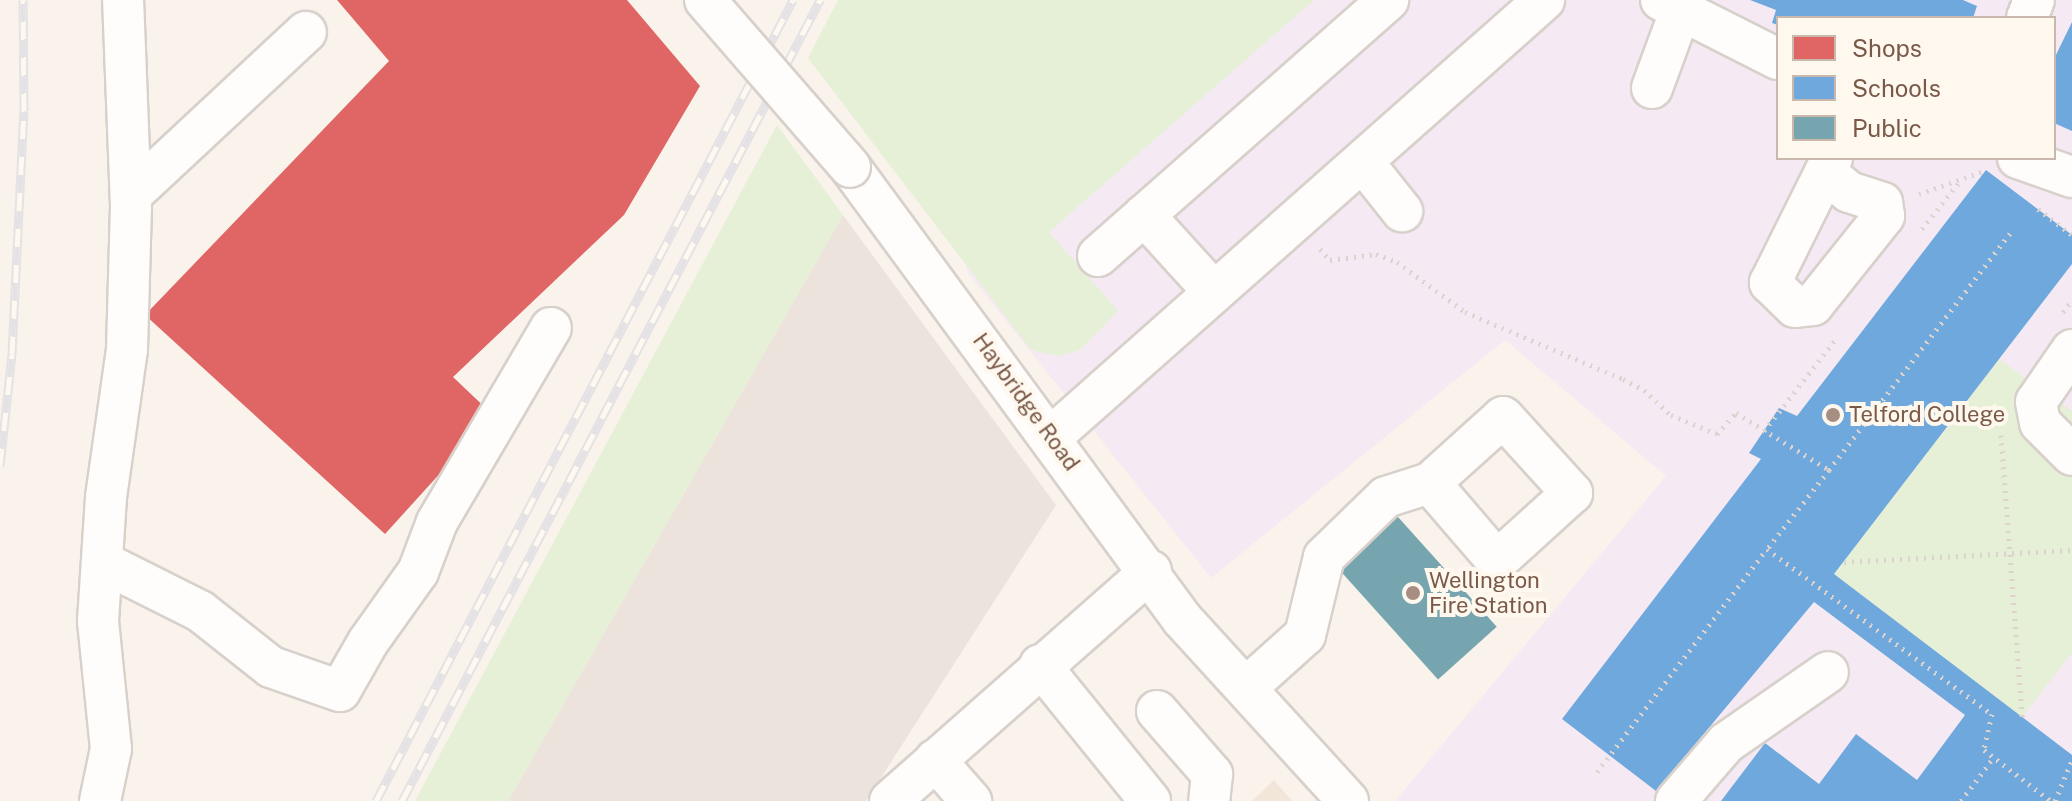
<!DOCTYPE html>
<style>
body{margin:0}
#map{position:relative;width:2072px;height:801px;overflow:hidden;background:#f9f3ec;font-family:"Public Sans",sans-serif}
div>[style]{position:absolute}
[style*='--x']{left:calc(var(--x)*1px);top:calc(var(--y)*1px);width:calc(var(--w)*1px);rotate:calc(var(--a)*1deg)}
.residential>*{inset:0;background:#f2e6d9}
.industrial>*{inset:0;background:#ece3dc}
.education>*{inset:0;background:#f5eaf4}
.green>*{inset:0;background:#e5f0d6}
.shops>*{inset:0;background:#e06666}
.schools>*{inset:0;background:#6fa8dc}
.public>*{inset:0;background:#76a5af;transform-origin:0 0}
.path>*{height:5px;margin-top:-2.5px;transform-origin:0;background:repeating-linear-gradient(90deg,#dcd3ce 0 2px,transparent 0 8px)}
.roads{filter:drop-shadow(2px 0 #d8d0ca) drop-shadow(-2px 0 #d8d0ca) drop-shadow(0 2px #d8d0ca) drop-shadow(0 -2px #d8d0ca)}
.minor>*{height:40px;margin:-20px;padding:0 20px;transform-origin:20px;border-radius:20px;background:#fefdfc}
.rail>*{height:9px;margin-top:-4.5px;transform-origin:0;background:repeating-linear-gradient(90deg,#fff8ee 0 18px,#e5e2e5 0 36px);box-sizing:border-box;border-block:2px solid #e5e2e5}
.bridges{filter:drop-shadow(2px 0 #d8d0ca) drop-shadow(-2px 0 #d8d0ca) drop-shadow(0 2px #d8d0ca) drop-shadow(0 -2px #d8d0ca)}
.minor-bridge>*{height:40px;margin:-20px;padding:0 20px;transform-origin:20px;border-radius:20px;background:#fefdfc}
.dots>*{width:22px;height:22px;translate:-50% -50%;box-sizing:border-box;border:4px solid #fff8ee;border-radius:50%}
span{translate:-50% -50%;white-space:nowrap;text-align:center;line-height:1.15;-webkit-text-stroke:8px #fff8ee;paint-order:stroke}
.street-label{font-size:22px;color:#7a5949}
.poi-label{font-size:22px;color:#7a5949}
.left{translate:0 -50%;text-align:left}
.legend{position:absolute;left:1776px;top:16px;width:280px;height:144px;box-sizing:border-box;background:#fff8ee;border:2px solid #cab8ac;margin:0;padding:10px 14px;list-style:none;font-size:24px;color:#7a5949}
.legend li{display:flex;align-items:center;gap:16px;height:40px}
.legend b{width:40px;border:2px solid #cab8ac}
</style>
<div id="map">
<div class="residential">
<i style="clip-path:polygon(1274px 780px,1292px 801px,1252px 801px)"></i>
</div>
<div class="industrial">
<i style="clip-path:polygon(843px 215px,1056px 505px,866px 801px,508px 801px)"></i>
</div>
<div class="education">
<i style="clip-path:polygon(evenodd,884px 0,2072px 0,2072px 801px,1395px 801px,1666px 476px,1505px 340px,1211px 578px,968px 273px,884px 0,1778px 18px,2054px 18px,2054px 158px,1778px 158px,1778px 18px)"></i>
</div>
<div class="green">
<i style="clip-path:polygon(838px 0,1314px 0,1049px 232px,1118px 311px,1080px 350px,1058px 356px,1031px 350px,808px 58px)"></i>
<i style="clip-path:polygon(777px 125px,843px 215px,508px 801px,415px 801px)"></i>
<i style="clip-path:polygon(1999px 359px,2072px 411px,2072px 653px,2022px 717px,1834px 574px)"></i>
</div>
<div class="shops">
<i style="clip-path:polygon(337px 0,627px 0,700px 86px,624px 215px,453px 377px,493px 415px,385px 534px,145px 315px,389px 61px)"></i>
</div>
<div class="schools">
<i style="clip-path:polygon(1750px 0,1963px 0,1977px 6px,1973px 18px,1778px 18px,1778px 25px,1772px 23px,1776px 10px)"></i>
<i style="clip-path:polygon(2072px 22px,2072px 131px,2054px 123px,2054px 59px)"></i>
<i style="clip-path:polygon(1986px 170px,2072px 235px,2072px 264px,1834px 574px,2072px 755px,2072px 801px,1721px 801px,1765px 743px,1819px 784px,1856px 734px,1917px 780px,1965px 715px,1814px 602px,1656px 791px,1562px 719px,1761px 459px,1749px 453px,1779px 408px,1797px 416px)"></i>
</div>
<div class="public">
<i style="left:1389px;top:507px;width:161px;height:79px;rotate:48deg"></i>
</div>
<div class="path">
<i style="--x:1919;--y:194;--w:66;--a:-19.5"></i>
<i style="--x:2038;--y:209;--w:43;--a:37.4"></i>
<i style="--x:1922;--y:229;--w:61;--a:-51.6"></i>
<i style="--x:1320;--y:249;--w:15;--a:48"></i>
<i style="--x:1330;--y:260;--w:46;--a:-7.4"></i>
<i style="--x:1376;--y:254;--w:22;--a:21"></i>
<i style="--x:1397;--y:262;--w:84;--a:36.3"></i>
<i style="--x:1465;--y:312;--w:172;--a:23"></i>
<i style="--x:1623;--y:379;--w:24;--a:28"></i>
<i style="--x:1644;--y:390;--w:37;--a:43"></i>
<i style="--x:1671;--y:415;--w:50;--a:22.4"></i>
<i style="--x:1717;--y:434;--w:28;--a:-48"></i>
<i style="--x:1736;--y:413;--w:109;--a:31.5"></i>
<i style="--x:1829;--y:470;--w:100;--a:128.1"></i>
<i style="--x:1767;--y:549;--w:279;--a:36.3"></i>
<i style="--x:1992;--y:714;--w:37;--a:103"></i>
<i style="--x:1984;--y:750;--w:84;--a:37.3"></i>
<i style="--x:2063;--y:312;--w:15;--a:-53"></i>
<i style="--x:1764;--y:431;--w:115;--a:-52"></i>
<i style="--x:2001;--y:435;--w:283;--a:85.7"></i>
<i style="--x:1829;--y:470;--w:298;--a:-52.6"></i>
<i style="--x:1844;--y:562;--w:228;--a:-3"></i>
<i style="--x:1597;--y:772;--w:280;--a:-52.7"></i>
<i style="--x:1961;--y:801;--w:55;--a:-53.1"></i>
<i style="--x:2055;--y:801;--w:44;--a:-67.5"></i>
</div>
<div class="roads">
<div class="minor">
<i style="--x:1661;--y:0;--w:131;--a:26.8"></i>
<i style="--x:2027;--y:18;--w:19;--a:-69"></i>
<i style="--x:1652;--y:88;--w:84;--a:-69.8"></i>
<i style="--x:2018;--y:158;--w:57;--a:19.4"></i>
<i style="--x:1363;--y:162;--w:63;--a:51.5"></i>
<i style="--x:850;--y:167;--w:561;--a:53.7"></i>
<i style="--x:1182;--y:619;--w:246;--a:47.6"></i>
<i style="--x:1825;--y:172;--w:31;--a:40"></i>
<i style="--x:1849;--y:192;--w:35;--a:18"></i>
<i style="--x:1882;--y:203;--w:13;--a:81"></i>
<i style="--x:1884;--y:216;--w:114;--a:128.6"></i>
<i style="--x:1813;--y:305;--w:18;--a:174"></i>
<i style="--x:1795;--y:307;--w:35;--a:-136"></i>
<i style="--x:1770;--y:283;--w:140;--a:-63.6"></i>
<i style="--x:131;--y:195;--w:239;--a:-43"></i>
<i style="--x:1144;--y:215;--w:104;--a:47.7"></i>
<i style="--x:1098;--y:256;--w:387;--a:-41.4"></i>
<i style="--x:2072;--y:350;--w:63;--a:124.7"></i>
<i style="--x:2036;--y:402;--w:21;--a:79"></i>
<i style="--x:2040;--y:423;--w:45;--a:45"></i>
<i style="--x:1051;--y:437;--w:659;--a:-41.55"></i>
<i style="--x:102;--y:562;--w:110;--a:26.6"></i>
<i style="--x:200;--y:611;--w:90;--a:38.3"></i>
<i style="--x:271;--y:667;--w:73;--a:19.2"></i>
<i style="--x:340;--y:691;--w:56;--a:-60.3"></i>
<i style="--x:368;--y:642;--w:86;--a:-54.5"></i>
<i style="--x:418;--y:572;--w:53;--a:-69.2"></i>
<i style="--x:437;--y:522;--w:225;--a:-59.6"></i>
<i style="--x:1040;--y:665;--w:175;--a:51"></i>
<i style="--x:1247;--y:687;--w:78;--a:-41.9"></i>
<i style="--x:1305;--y:635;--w:80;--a:-76.3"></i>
<i style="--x:1324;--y:557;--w:86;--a:-44.1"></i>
<i style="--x:1386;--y:497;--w:46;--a:-17.7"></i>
<i style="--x:1430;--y:483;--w:98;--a:-42.1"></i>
<i style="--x:1503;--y:417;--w:103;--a:47.8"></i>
<i style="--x:1572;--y:493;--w:101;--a:137.8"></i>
<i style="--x:1497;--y:561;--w:103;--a:-130.7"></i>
<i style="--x:1157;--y:711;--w:84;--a:48.9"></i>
<i style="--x:1212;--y:774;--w:27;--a:96"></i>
<i style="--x:935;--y:760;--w:55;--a:48.7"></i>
<i style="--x:100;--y:801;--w:53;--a:-78.1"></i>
<i style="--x:111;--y:749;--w:129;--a:-95.8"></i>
<i style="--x:98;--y:621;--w:124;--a:-86.3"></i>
<i style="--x:106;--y:497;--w:149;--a:-81.9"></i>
<i style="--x:127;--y:349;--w:143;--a:-88.4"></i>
<i style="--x:131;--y:206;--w:206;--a:-92.2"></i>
<i style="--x:890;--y:801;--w:348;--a:-41.4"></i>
<i style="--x:1676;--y:801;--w:77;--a:-49.2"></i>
<i style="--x:1726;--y:743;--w:124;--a:-34.8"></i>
</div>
</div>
<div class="rail">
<i style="--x:0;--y:466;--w:113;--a:-83.9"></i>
<i style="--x:12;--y:354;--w:243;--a:-87.2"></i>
<i style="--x:24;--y:111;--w:111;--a:-90.5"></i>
<i style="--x:376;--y:801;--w:903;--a:-62.5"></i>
<i style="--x:402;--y:801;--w:904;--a:-62.44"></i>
</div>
<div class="bridges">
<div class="minor-bridge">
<i style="--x:705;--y:0;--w:221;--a:49"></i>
</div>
</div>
<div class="dots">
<i style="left:1833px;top:415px;background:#a68f82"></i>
<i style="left:1413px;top:593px;background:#a68f82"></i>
</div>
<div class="street-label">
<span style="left:1026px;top:402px;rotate:54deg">Haybridge Road</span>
</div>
<div class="poi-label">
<span class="left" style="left:1849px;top:415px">Telford College</span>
<span class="left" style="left:1429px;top:593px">Wellington<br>Fire Station</span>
</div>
<ul class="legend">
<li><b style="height:22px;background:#e06666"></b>Shops</li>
<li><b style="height:22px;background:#6fa8dc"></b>Schools</li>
<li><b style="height:22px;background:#76a5af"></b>Public</li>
</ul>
</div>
